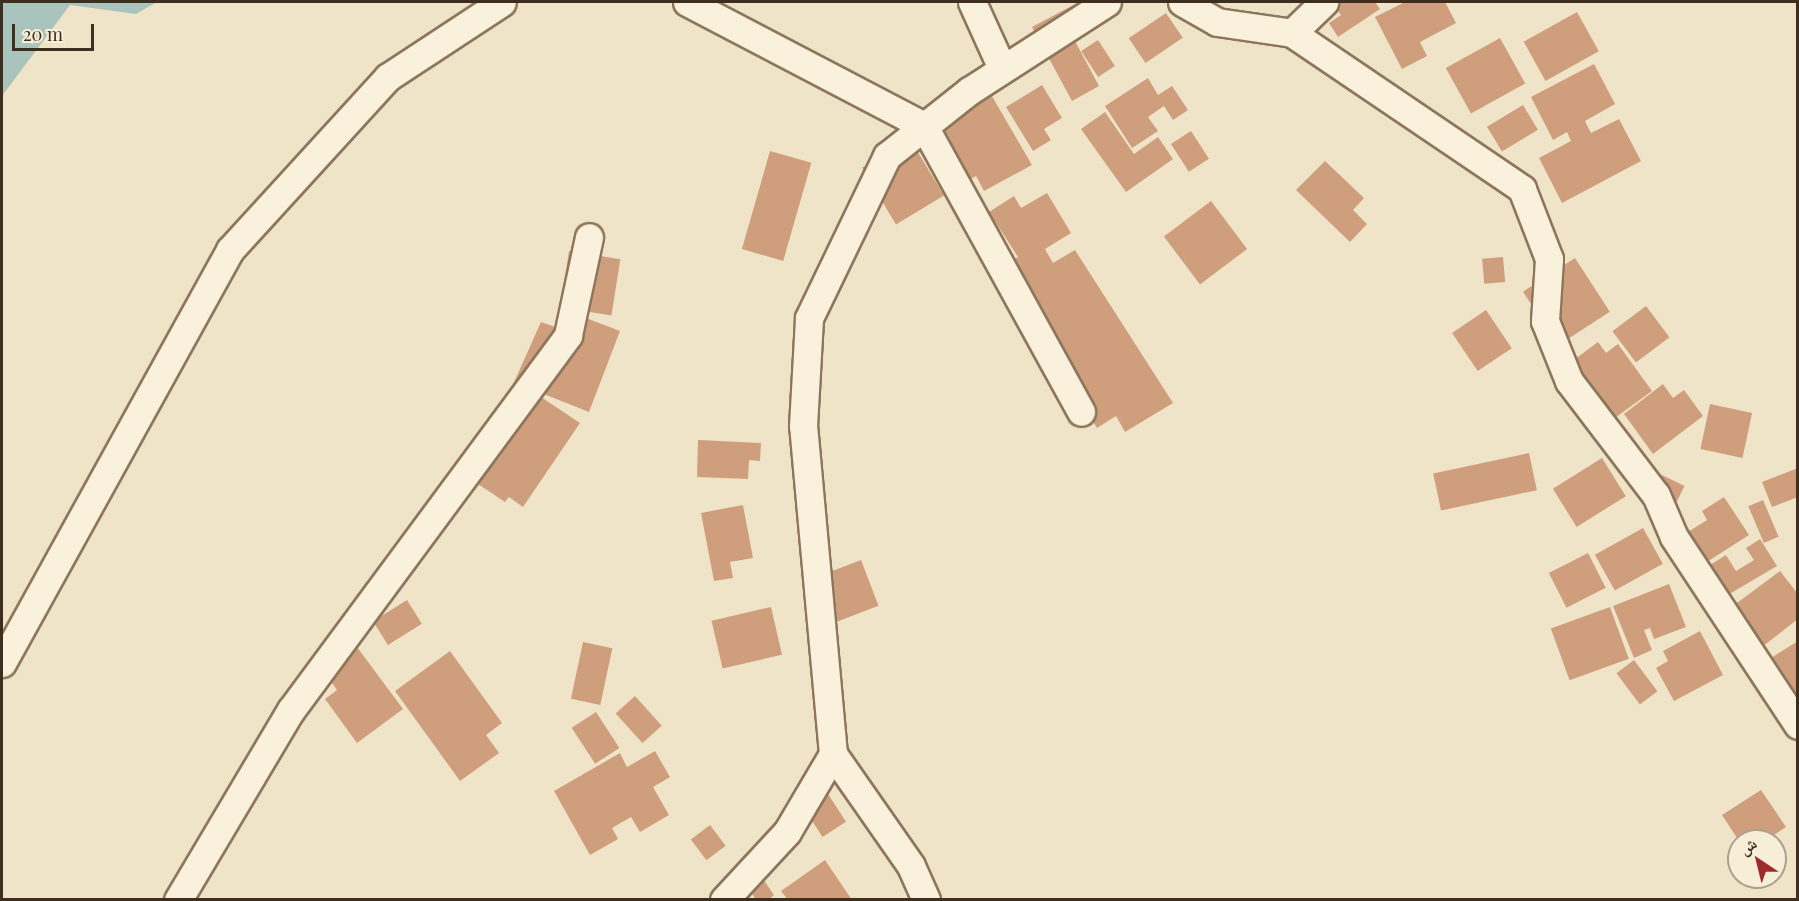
<!DOCTYPE html>
<meta charset="utf-8">
<style>
body{margin:0}
#map{position:relative;width:1799px;height:901px;overflow:hidden;background:#f0e4c8;font-family:"Playfair Display","Noto Naskh Arabic",serif}
div>[style]{position:absolute}
[style*='--x']{left:calc(var(--x)*1px);top:calc(var(--y)*1px);width:calc(var(--w)*1px);rotate:calc(var(--a)*1deg)}
.water>*{inset:0;background:#a9c4bc}
.building>*{inset:0;background:#cf9f7d;transform-origin:0 0}
.roads{filter:drop-shadow(2px 0 #8d765c) drop-shadow(-2px 0 #8d765c) drop-shadow(0 2px #8d765c) drop-shadow(0 -2px #8d765c)}
.minor>*{height:27px;margin:-13.5px;padding:0 13.5px;transform-origin:13.5px;border-radius:13.5px;background:#faf1dc}
span{translate:-50% -50%;white-space:nowrap;text-align:center;line-height:1.15;-webkit-text-stroke:5px #f7eed8;paint-order:stroke}
.frame{position:absolute;inset:0;border:3px solid #3d2e20;pointer-events:none}
.north{position:absolute;left:1727px;top:829px;width:60px;height:60px;box-sizing:border-box;background:#f7eed8;border:2px solid #ada18e;border-radius:50%;rotate:325deg;font-size:16px;font-weight:700;line-height:24px;text-align:center;color:#3d2e20}
.north::after{content:'';display:block;margin:auto;width:21px;height:27px;background:#9e2a2b;clip-path:polygon(50% 0,100% 100%,50% 72%,0 100%)}
.scale{position:absolute;left:12px;top:24px;width:82px;height:27px;box-sizing:border-box;border:3px solid #3d2e20;border-top:0;padding-left:8px;font-size:18px;line-height:21px;white-space:nowrap;color:#3d2e20;-webkit-text-stroke:4px #f7eed8;paint-order:stroke}
</style>
<div id="map">
<div class="water">
<i style="clip-path:polygon(2px 2px,157px 2px,136px 14px,70px 5px,2px 96px)"></i>
</div>
<div class="building">
<i style="clip-path:polygon(1079px 2px,1089px 2px,1068px 28px,1099px 86px,1072px 101px,1032px 27px)"></i>
<i style="clip-path:polygon(1332px 2px,1375px 2px,1380px 9px,1338px 37px,1329px 23px,1341px 15px)"></i>
<i style="clip-path:polygon(1405px 2px,1445px 2px,1456px 23px,1420px 42px,1427px 56px,1402px 69px,1375px 17px)"></i>
<i style="left:1577px;top:12px;width:45px;height:61px;rotate:61deg"></i>
<i style="left:1166px;top:13px;width:30px;height:45px;rotate:56deg"></i>
<i style="left:1500px;top:38px;width:52px;height:62px;rotate:61deg"></i>
<i style="left:1098px;top:40px;width:31px;height:20px;rotate:57deg"></i>
<i style="clip-path:polygon(1594px 64px,1615px 104px,1585px 121px,1591px 133px,1619px 119px,1641px 161px,1562px 203px,1539px 158px,1571px 141px,1567px 132px,1553px 140px,1531px 97px)"></i>
<i style="clip-path:polygon(978px 72px,1032px 165px,984px 191px,976px 176px,958px 187px,919px 115px,951px 98px,947px 88px)"></i>
<i style="clip-path:polygon(1148px 78px,1158px 95px,1172px 86px,1188px 110px,1173px 120px,1164px 106px,1148px 117px,1158px 131px,1132px 148px,1105px 106px)"></i>
<i style="clip-path:polygon(1042px 85px,1062px 118px,1044px 129px,1051px 140px,1033px 151px,1006px 107px)"></i>
<i style="left:1523px;top:105px;width:29px;height:42px;rotate:59deg"></i>
<i style="clip-path:polygon(1105px 112px,1134px 154px,1158px 137px,1173px 159px,1126px 192px,1081px 129px)"></i>
<i style="left:1191px;top:131px;width:33px;height:24px;rotate:57deg"></i>
<i style="left:910px;top:139px;width:66px;height:56px;rotate:59deg"></i>
<i style="left:770px;top:151px;width:43px;height:102px;rotate:16deg"></i>
<i style="clip-path:polygon(1325px 161px,1364px 198px,1353px 210px,1367px 224px,1350px 242px,1296px 190px)"></i>
<i style="clip-path:polygon(1047px 193px,1071px 233px,1045px 249px,1053px 263px,1075px 250px,1173px 403px,1125px 432px,1116px 416px,1097px 428px,999px 269px,1018px 257px,989px 212px,1014px 196px,1021px 208px)"></i>
<i style="left:1211px;top:201px;width:60px;height:59px;rotate:53deg"></i>
<i style="left:569px;top:251px;width:52px;height:57px;rotate:9deg"></i>
<i style="left:1503px;top:257px;width:25px;height:21px;rotate:85deg"></i>
<i style="left:1575px;top:258px;width:64px;height:62px;rotate:57deg"></i>
<i style="left:1646px;top:306px;width:39px;height:42px;rotate:53deg"></i>
<i style="clip-path:polygon(565px 310px,620px 331px,589px 412px,526px 387px,580px 423px,523px 507px,509px 497px,505px 502px,478px 484px,518px 428px,499px 416px,541px 322px,558px 328px)"></i>
<i style="left:1486px;top:310px;width:46px;height:41px;rotate:56deg"></i>
<i style="clip-path:polygon(1598px 342px,1606px 353px,1618px 344px,1652px 391px,1601px 428px,1559px 371px)"></i>
<i style="clip-path:polygon(1663px 384px,1673px 398px,1684px 390px,1703px 416px,1653px 454px,1624px 414px)"></i>
<i style="left:1710px;top:404px;width:43px;height:46px;rotate:12deg"></i>
<i style="clip-path:polygon(698px 440px,761px 443px,760px 461px,749px 460px,748px 479px,697px 477px)"></i>
<i style="left:1529px;top:453px;width:38px;height:98px;rotate:78deg"></i>
<i style="left:1602px;top:458px;width:45px;height:58px;rotate:58deg"></i>
<i style="clip-path:polygon(1798px 468px,1798px 497px,1772px 507px,1762px 482px)"></i>
<i style="left:1662px;top:475px;width:25px;height:30px;rotate:26deg"></i>
<i style="clip-path:polygon(1724px 497px,1749px 535px,1699px 567px,1680px 537px,1707px 520px,1702px 511px)"></i>
<i style="left:1763px;top:500px;width:40px;height:16px;rotate:67deg"></i>
<i style="clip-path:polygon(743px 505px,753px 558px,730px 562px,733px 578px,714px 581px,701px 513px)"></i>
<i style="left:1643px;top:528px;width:41px;height:55px;rotate:61deg"></i>
<i style="clip-path:polygon(1760px 539px,1777px 566px,1721px 599px,1702px 570px,1726px 555px,1736px 571px,1754px 560px,1746px 548px)"></i>
<i style="left:1588px;top:553px;width:39px;height:44px;rotate:63deg"></i>
<i style="left:861px;top:560px;width:49px;height:58px;rotate:69deg"></i>
<i style="clip-path:polygon(1780px 571px,1798px 594px,1798px 619px,1745px 660px,1714px 620px)"></i>
<i style="clip-path:polygon(1669px 584px,1686px 627px,1654px 639px,1650px 628px,1644px 630px,1652px 650px,1634px 658px,1613px 606px)"></i>
<i style="left:407px;top:600px;width:28px;height:40px;rotate:58deg"></i>
<i style="left:771px;top:607px;width:49px;height:61px;rotate:77deg"></i>
<i style="left:1610px;top:607px;width:55px;height:63px;rotate:70deg"></i>
<i style="clip-path:polygon(1700px 631px,1723px 675px,1674px 701px,1656px 668px,1668px 661px,1663px 651px)"></i>
<i style="clip-path:polygon(1798px 641px,1798px 718px,1752px 670px)"></i>
<i style="left:583px;top:642px;width:30px;height:58px;rotate:12deg"></i>
<i style="clip-path:polygon(357px 647px,403px 709px,357px 743px,325px 699px,337px 690px,324px 672px)"></i>
<i style="clip-path:polygon(450px 651px,502px 723px,486px 735px,499px 753px,460px 781px,395px 691px)"></i>
<i style="left:1634px;top:660px;width:39px;height:22px;rotate:53deg"></i>
<i style="left:635px;top:696px;width:40px;height:26px;rotate:48deg"></i>
<i style="left:596px;top:712px;width:43px;height:29px;rotate:57deg"></i>
<i style="clip-path:polygon(655px 751px,670px 777px,653px 787px,669px 815px,640px 832px,631px 817px,612px 828px,618px 839px,590px 855px,554px 791px,620px 753px,627px 767px)"></i>
<i style="clip-path:polygon(1761px 790px,1786px 827px,1765px 841px,1739px 841px,1722px 815px)"></i>
<i style="left:828px;top:794px;width:33px;height:28px;rotate:57deg"></i>
<i style="left:710px;top:825px;width:26px;height:24px;rotate:53deg"></i>
<i style="clip-path:polygon(825px 860px,852px 900px,788px 900px,781px 891px)"></i>
<i style="clip-path:polygon(759px 873px,774px 895px,768px 900px,756px 900px,745px 882px)"></i>
</div>
<div class="roads">
<div class="minor">
<i style="--x:687;--y:2;--w:267;--a:27.6"></i>
<i style="--x:924;--y:126;--w:326;--a:61.2"></i>
<i style="--x:972;--y:2;--w:72;--a:65.6"></i>
<i style="--x:1182;--y:2;--w:40;--a:29.7"></i>
<i style="--x:1217;--y:22;--w:76;--a:8.3"></i>
<i style="--x:1292;--y:33;--w:278;--a:34.1"></i>
<i style="--x:1522;--y:189;--w:75;--a:68.9"></i>
<i style="--x:1549;--y:259;--w:62;--a:93.7"></i>
<i style="--x:1545;--y:321;--w:65;--a:68.2"></i>
<i style="--x:1569;--y:381;--w:143;--a:52.7"></i>
<i style="--x:1656;--y:495;--w:46;--a:66.8"></i>
<i style="--x:1674;--y:537;--w:225;--a:56.6"></i>
<i style="--x:1292;--y:33;--w:45;--a:-44.1"></i>
<i style="--x:2;--y:663;--w:472;--a:-61.1"></i>
<i style="--x:230;--y:250;--w:234;--a:-47.6"></i>
<i style="--x:388;--y:77;--w:136;--a:-33.3"></i>
<i style="--x:833;--y:754;--w:136;--a:55.1"></i>
<i style="--x:911;--y:866;--w:37;--a:66"></i>
<i style="--x:178;--y:900;--w:221;--a:-59.3"></i>
<i style="--x:291;--y:710;--w:466;--a:-53.5"></i>
<i style="--x:568;--y:335;--w:100;--a:-77.9"></i>
<i style="--x:724;--y:900;--w:93;--a:-47.2"></i>
<i style="--x:787;--y:832;--w:91;--a:-59.5"></i>
<i style="--x:833;--y:754;--w:329;--a:-95.2"></i>
<i style="--x:803;--y:426;--w:108;--a:-86.8"></i>
<i style="--x:809;--y:318;--w:180;--a:-64.3"></i>
<i style="--x:887;--y:156;--w:105;--a:-38.4"></i>
<i style="--x:969;--y:91;--w:164;--a:-32.8"></i>
</div>
</div>
<div class="frame"></div>
<div class="north">ش</div>
<div class="scale">20 m</div>
</div>
